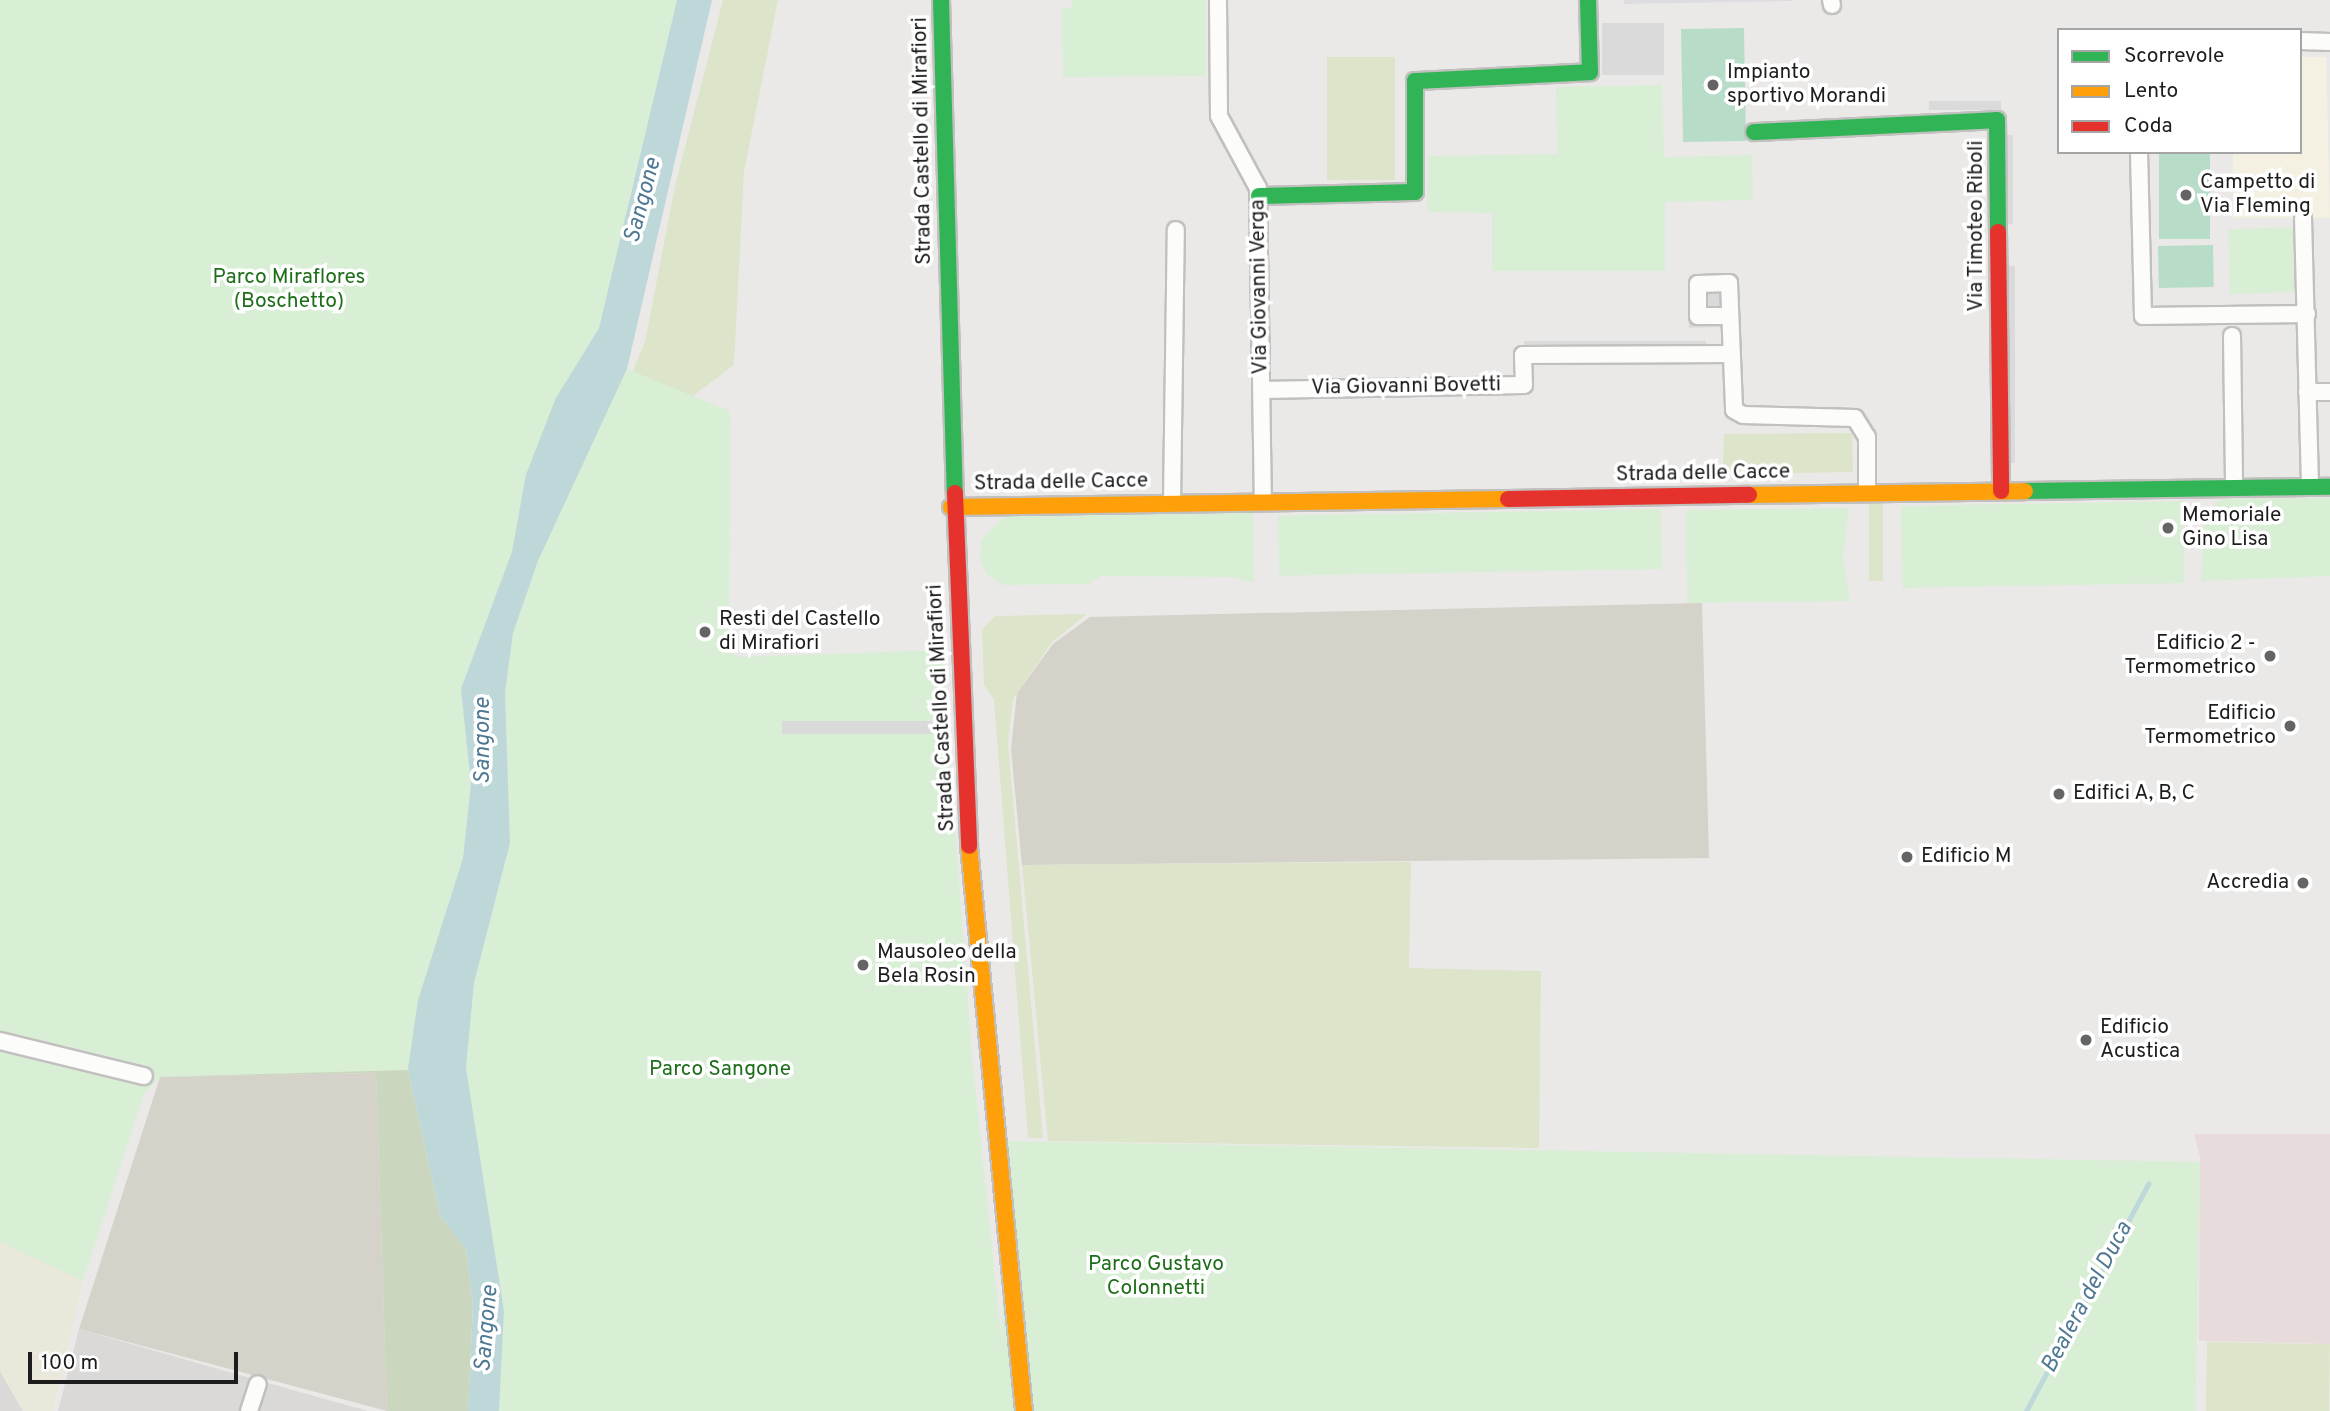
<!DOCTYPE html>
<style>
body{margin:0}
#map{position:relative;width:2330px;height:1411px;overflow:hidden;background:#ebe9e7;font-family:Overpass,sans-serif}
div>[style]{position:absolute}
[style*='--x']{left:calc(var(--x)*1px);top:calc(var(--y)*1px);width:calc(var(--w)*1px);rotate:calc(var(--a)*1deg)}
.residential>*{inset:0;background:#dad9d8}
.commercial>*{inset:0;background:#e8dbdb}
.education>*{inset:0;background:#f4f1e3}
.construction>*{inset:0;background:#d4d2c9}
.farmland>*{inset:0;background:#eae8db}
.grass>*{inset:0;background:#dce5c9;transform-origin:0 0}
.forest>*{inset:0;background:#cbd6bf}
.park>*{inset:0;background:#d8eed5;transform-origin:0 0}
.pitch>*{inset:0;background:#b7ddc8;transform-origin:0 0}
.parking>*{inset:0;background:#dbdada;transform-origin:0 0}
.plaza>*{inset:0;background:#dddde1}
.water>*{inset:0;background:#bed8da}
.stream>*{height:4.5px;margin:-2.25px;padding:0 2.25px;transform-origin:2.25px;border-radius:2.25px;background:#bed8da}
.roads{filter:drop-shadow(2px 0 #c1c0bf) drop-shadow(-2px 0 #c1c0bf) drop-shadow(0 2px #c1c0bf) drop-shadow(0 -2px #c1c0bf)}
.street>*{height:16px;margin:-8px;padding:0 8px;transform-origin:8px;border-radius:8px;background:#fcfcfb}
.fast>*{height:16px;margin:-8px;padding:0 8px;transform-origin:8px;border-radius:8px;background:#30b455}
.slow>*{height:16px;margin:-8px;padding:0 8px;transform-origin:8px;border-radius:8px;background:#ff9f0a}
.jam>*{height:16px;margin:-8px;padding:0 8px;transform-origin:8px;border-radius:8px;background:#e5322d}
.dots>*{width:19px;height:19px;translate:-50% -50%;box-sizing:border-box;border:4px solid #fff;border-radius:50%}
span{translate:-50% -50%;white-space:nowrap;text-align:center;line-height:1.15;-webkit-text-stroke:7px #fff;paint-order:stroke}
.poi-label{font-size:21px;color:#1d1d1d}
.left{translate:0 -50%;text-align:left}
.right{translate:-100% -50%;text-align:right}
.street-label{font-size:21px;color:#1d1d1d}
.park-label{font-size:21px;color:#1d6e19}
.water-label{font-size:23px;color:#4f7993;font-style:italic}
.legend{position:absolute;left:2057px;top:28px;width:245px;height:126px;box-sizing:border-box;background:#fff;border:2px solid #a5a5a5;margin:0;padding:9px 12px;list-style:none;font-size:21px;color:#1d1d1d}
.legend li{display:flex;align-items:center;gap:14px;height:35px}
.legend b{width:35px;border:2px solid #a5a5a5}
.scale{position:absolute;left:28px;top:1352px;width:210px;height:32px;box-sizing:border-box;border:4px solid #1d1d1d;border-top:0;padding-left:9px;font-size:21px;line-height:24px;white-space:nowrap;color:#1d1d1d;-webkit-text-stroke:5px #fff;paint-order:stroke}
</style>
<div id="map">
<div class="residential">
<i style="clip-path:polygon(79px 1329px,257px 1380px,368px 1411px,58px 1411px)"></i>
<i style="clip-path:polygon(0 1371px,23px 1411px,0 1411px)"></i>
</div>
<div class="commercial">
<i style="clip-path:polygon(2194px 1134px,2330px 1134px,2330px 1344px,2199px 1341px,2200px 1157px)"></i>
</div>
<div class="education">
<i style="clip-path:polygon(2300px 57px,2326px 57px,2330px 218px,2233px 218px,2233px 152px,2300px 152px)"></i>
</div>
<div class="construction">
<i style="clip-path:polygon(1702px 603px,1709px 858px,1022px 865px,1011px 749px,1017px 693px,1053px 644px,1090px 617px)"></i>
<i style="clip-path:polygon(376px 1073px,387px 1411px,79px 1329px,160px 1077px)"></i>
</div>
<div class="farmland">
<i style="clip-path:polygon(0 1242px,83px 1281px,53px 1411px,23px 1411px,0 1371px)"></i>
</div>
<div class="grass">
<i style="clip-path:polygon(723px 0,778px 0,744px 172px,734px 365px,681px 405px,613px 417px,645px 342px,675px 186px)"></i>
<i style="left:1395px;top:57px;width:123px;height:68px;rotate:90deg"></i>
<i style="clip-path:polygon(1852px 433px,1853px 472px,1728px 474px,1723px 464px,1724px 434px)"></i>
<i style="left:1869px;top:503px;width:14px;height:78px"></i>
<i style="clip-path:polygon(1087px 614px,1052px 642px,1013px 699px,1008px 743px,1043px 1138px,1028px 1138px,994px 700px,984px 685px,982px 630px,995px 616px)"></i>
<i style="clip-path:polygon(1411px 862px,1409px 968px,1541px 971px,1539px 1148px,1048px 1141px,1022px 865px)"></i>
<i style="left:2207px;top:1342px;width:123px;height:69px;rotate:1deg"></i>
</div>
<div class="forest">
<i style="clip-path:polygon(565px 383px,526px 475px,512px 552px,461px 689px,471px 783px,445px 924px,408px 1070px,440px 1215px,466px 1250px,473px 1305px,468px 1411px,387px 1411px,376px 1073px,160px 1077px,404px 607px)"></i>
</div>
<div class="park">
<i style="clip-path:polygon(0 0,677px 0,599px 328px,556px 398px,526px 475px,512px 552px,461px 689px,471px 783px,463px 858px,418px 1001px,408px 1070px,160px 1077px,144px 1094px,83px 1281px,0 1242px)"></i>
<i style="clip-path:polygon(1072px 0,1206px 0,1206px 76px,1063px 77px,1062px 8px,1071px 8px)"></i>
<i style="clip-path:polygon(1662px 85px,1664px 157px,1752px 155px,1753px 200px,1665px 202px,1665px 271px,1492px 271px,1492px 213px,1427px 212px,1428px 156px,1557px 154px,1556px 87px)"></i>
<i style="left:2293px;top:227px;width:65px;height:65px;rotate:88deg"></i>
<i style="clip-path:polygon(627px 369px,730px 411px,729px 652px,740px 657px,942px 650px,972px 1057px,1009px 1411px,499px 1411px,504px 1311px,466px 1068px,474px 983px,510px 843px,505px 693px,513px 633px,538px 561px)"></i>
<i style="clip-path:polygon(2330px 498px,2330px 576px,2201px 581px,2205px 513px,2221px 499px)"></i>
<i style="left:2183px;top:501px;width:82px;height:282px;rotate:89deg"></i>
<i style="clip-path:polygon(1849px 508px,1843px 558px,1850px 601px,1687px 603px,1686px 510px)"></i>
<i style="left:1661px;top:509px;width:60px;height:383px;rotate:89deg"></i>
<i style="clip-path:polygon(1253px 510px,1254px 583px,1233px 577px,1101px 576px,1088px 584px,1003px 585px,987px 575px,980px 560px,981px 540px,1006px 515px)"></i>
<i style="left:1005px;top:1141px;width:1195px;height:271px;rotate:1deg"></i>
</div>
<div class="pitch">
<i style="left:1744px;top:28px;width:113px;height:63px;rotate:89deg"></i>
<i style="left:2159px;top:152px;width:51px;height:87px"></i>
<i style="left:2213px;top:245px;width:42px;height:55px;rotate:89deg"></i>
</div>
<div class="parking">
<i style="left:1602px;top:23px;width:62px;height:52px"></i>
<i style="left:2001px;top:101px;width:9px;height:72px;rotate:90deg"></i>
<i style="left:2002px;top:135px;width:11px;height:89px"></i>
<i style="left:2003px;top:266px;width:12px;height:197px"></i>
<i style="left:1729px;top:283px;width:44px;height:41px;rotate:89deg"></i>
<i style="left:1706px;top:341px;width:10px;height:182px;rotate:90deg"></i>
<i style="left:945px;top:721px;width:13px;height:163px;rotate:90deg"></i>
</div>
<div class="plaza">
<i style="clip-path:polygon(1624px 0,1793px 0,1793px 1px,1624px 4px)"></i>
</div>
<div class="water">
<i style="clip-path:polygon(677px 0,712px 0,627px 369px,538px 561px,513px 633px,505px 693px,510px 843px,474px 983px,466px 1068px,504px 1311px,499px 1411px,468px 1411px,473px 1305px,466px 1250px,440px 1215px,408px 1070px,418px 1001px,463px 858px,471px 783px,461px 689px,512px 552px,526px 475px,556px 398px,599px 328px)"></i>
</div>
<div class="stream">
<i style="--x:2026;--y:1411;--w:258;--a:-61.7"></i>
</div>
<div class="roads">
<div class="street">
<i style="--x:1218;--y:0;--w:116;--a:89.5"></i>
<i style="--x:1219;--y:116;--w:82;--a:61.6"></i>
<i style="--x:1258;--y:188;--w:313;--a:89.1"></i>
<i style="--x:1831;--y:0;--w:5;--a:79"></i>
<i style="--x:2300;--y:41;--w:30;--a:2"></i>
<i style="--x:2139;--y:152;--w:164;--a:88.6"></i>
<i style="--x:2143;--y:316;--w:164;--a:-0.7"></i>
<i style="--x:2303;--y:218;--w:269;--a:88.5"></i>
<i style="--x:1730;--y:316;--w:32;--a:180"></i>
<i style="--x:1698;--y:316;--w:32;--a:-90"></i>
<i style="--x:1698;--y:284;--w:31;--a:-2"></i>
<i style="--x:1729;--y:283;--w:127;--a:87.7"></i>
<i style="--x:1734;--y:410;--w:10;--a:29"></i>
<i style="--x:1743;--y:415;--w:112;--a:1.5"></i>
<i style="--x:1855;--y:418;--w:22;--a:58"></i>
<i style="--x:1867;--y:437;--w:56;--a:90"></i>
<i style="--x:2232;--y:336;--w:152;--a:89.2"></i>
<i style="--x:1262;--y:390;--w:262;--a:-1.1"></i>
<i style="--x:1524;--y:385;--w:30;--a:-92"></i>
<i style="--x:1523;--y:355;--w:207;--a:-0.3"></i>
<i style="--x:2307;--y:392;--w:23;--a:0"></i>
<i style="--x:1172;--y:503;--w:273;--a:-89.2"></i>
<i style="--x:0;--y:1041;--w:148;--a:13.7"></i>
<i style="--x:249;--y:1411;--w:28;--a:-72"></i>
</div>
<div class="fast">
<i style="--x:941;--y:0;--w:493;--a:88.4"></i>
<i style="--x:1754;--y:132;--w:243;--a:-2.8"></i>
<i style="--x:1997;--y:120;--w:112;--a:89.5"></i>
<i style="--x:1259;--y:196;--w:156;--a:-1.5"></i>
<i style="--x:1415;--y:192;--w:111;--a:-90"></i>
<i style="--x:1415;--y:81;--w:175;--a:-2.9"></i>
<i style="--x:1590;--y:72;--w:72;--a:-91.6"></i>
<i style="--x:2025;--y:491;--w:305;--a:-0.8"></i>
</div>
<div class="slow">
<i style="--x:1749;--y:495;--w:276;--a:-0.8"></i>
<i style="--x:951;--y:507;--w:557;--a:-0.82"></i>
<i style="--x:969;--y:846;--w:568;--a:84.44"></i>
</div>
<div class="jam">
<i style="--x:1998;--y:232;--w:259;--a:89.3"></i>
<i style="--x:955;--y:493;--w:353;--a:87.7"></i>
<i style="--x:1508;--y:499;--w:241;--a:-1"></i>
</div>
</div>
<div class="dots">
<i style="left:1713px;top:85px;background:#656464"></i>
<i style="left:2186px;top:195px;background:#656464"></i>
<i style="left:2168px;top:528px;background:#656464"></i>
<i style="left:705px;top:632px;background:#656464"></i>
<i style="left:2270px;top:656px;background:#656464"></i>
<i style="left:2290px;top:726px;background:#656464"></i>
<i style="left:2059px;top:794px;background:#656464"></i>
<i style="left:1907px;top:857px;background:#656464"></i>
<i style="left:2303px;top:883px;background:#656464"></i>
<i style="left:863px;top:965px;background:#656464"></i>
<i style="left:2086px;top:1040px;background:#656464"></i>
</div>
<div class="poi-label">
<span class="left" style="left:1727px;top:85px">Impianto<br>sportivo Morandi</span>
<span class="left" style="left:2200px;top:195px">Campetto di<br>Via Fleming</span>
<span class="left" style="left:2182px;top:528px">Memoriale<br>Gino Lisa</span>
<span class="left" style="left:719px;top:632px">Resti del Castello<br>di Mirafiori</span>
<span class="right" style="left:2256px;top:656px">Edificio 2 -<br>Termometrico</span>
<span class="right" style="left:2276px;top:726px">Edificio<br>Termometrico</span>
<span class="left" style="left:2073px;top:794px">Edifici A, B, C</span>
<span class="left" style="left:1921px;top:857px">Edificio M</span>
<span class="right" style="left:2289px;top:883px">Accredia</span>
<span class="left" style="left:877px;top:965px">Mausoleo della<br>Bela Rosin</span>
<span class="left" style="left:2100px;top:1040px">Edificio<br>Acustica</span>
</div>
<div class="street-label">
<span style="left:923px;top:141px;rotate:-91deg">Strada Castello di Mirafiori</span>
<span style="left:1977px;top:226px;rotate:-90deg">Via Timoteo Riboli</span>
<span style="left:1260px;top:287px;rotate:-91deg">Via Giovanni Verga</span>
<span style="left:1406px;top:387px;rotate:-1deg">Via Giovanni Bovetti</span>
<span style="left:1703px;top:474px;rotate:-1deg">Strada delle Cacce</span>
<span style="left:1061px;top:483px;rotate:-1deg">Strada delle Cacce</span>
<span style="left:942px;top:708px;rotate:-93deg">Strada Castello di Mirafiori</span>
</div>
<div class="park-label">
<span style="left:289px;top:290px">Parco Miraflores<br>(Boschetto)</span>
<span style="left:720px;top:1070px">Parco Sangone</span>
<span style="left:1156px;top:1277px">Parco Gustavo<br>Colonnetti</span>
</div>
<div class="water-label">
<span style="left:644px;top:201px;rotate:-75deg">Sangone</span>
<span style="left:484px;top:741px;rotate:-90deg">Sangone</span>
<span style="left:2088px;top:1298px;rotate:-62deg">Bealera del Duca</span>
<span style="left:488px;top:1329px;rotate:-85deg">Sangone</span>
</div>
<ul class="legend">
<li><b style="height:9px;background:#30b455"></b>Scorrevole</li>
<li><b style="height:9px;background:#ff9f0a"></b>Lento</li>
<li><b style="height:9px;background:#e5322d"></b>Coda</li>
</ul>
<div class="scale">100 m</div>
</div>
